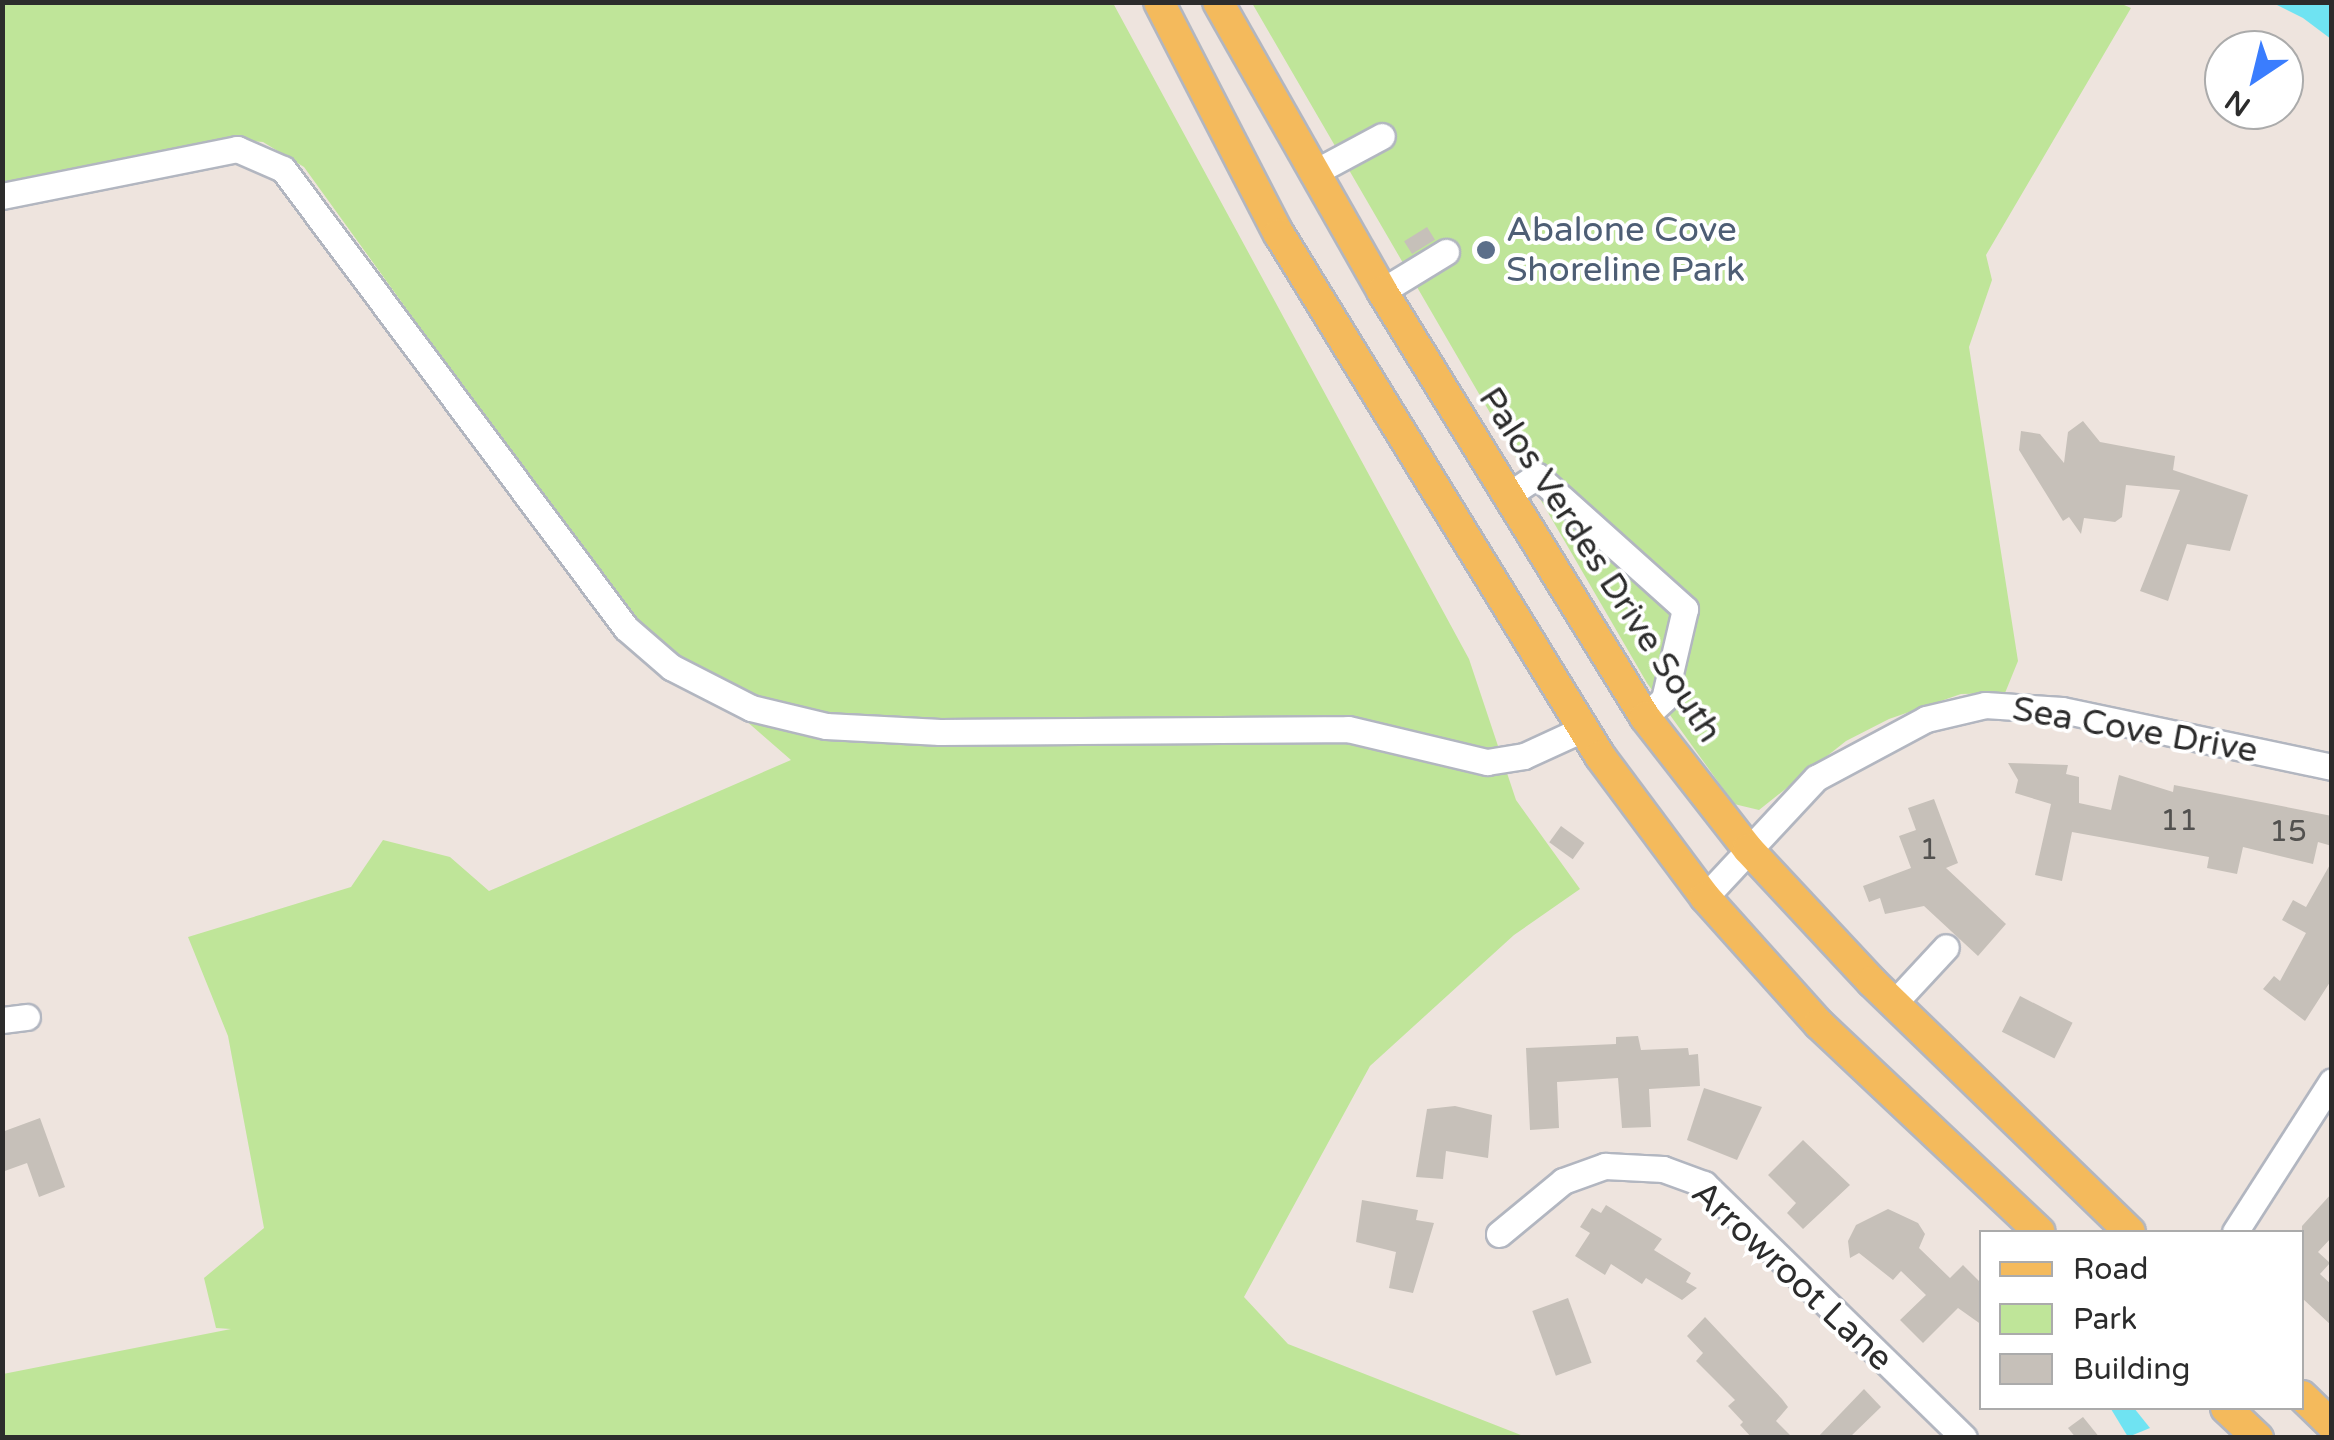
<!DOCTYPE html>
<style>
body{margin:0}
#map{position:relative;width:2334px;height:1440px;overflow:hidden;background:#eee4de;font-family:"Varela Round",sans-serif}
div>[style]{position:absolute}
[style*='--x']{left:calc(var(--x)*1px);top:calc(var(--y)*1px);width:calc(var(--w)*1px);rotate:calc(var(--a)*1deg)}
.green>*{inset:0;background:#bfe599}
.water>*{inset:0;background:#6fe3f2}
.building>*{inset:0;background:#c6c0b9;transform-origin:0 0}
.roads{filter:drop-shadow(2px 0 #b2b6c0) drop-shadow(-2px 0 #b2b6c0) drop-shadow(0 2px #b2b6c0) drop-shadow(0 -2px #b2b6c0)}
.minor>*{height:25px;margin:-12.5px;padding:0 12.5px;transform-origin:12.5px;border-radius:12.5px;background:#fff}
.major>*{height:30px;margin:-15px;padding:0 15px;transform-origin:15px;border-radius:15px;background:#f4ba5c}
.dots>*{width:28px;height:28px;translate:-50% -50%;box-sizing:border-box;border:5px solid #fff;border-radius:50%}
span{translate:-50% -50%;white-space:nowrap;text-align:center;line-height:1.15;-webkit-text-stroke:8px #fff;paint-order:stroke}
.number-label{font-size:30px;color:#52514f}
.number-label span{-webkit-text-stroke-width:0}
.service-label{font-size:35px;color:#4e5e75}
.left{translate:0 -50%;text-align:left}
.street-label{font-size:35px;color:#2c2c2c}
.frame{position:absolute;inset:0;border:5px solid #2c2c2c;pointer-events:none}
.legend{position:absolute;left:1979px;top:1230px;width:325px;height:180px;box-sizing:border-box;background:#fff;border:2px solid #ababab;margin:0;padding:12px 18px;list-style:none;font-size:30px;color:#2c2c2c}
.legend li{display:flex;align-items:center;gap:20px;height:50px}
.legend b{width:50px;border:2px solid #ababab}
.north{position:absolute;left:2204px;top:30px;width:100px;height:100px;box-sizing:border-box;background:#fff;border:2px solid #ababab;border-radius:50%;rotate:215deg;font-size:28px;font-weight:700;line-height:40px;text-align:center;color:#2c2c2c}
.north::after{content:'';display:block;margin:auto;width:35px;height:45px;background:#3a7dfe;clip-path:polygon(50% 0,100% 100%,50% 72%,0 100%)}
</style>
<div id="map">
<div class="green">
<i style="clip-path:polygon(2117px 2px,2131px 8px,1986px 255px,1992px 280px,1969px 347px,2018px 661px,2005px 693px,1961px 694px,1889px 719px,1846px 741px,1759px 810px,1734px 804px,1647px 683px,1252px 3px)"></i>
<i style="clip-path:polygon(3px 3px,1113px 3px,1469px 659px,1516px 800px,1580px 889px,1514px 935px,1370px 1066px,1244px 1297px,1288px 1344px,1526px 1437px,3px 1437px,3px 1374px,231px 1329px,216px 1328px,204px 1278px,264px 1228px,228px 1036px,188px 937px,351px 887px,383px 840px,450px 857px,489px 891px,791px 760px,632px 621px,304px 167px,263px 142px,226px 139px,3px 184px)"></i>
</div>
<div class="water">
<i style="clip-path:polygon(2273px 3px,2331px 3px,2331px 39px,2303px 18px)"></i>
<i style="clip-path:polygon(2134px 1408px,2150px 1428px,2128px 1437px,2111px 1409px)"></i>
</div>
<div class="building">
<i style="left:1427px;top:227px;width:15px;height:27px;rotate:58deg"></i>
<i style="clip-path:polygon(2083px 421px,2100px 442px,2175px 456px,2173px 470px,2248px 495px,2230px 551px,2187px 544px,2168px 601px,2140px 591px,2180px 490px,2126px 485px,2122px 517px,2115px 522px,2084px 518px,2081px 534px,2069px 517px,2063px 521px,2019px 450px,2021px 431px,2040px 434px,2064px 463px,2068px 432px)"></i>
<i style="clip-path:polygon(2008px 763px,2068px 765px,2066px 774px,2079px 777px,2079px 803px,2111px 810px,2119px 775px,2173px 792px,2174px 785px,2332px 816px,2332px 846px,2318px 842px,2313px 864px,2243px 847px,2237px 874px,2207px 868px,2209px 857px,2072px 832px,2062px 881px,2035px 875px,2051px 804px,2015px 793px,2018px 780px)"></i>
<i style="clip-path:polygon(1934px 799px,1958px 863px,1946px 868px,2006px 924px,1978px 956px,1924px 906px,1885px 914px,1880px 898px,1869px 902px,1863px 886px,1911px 868px,1899px 836px,1916px 830px,1908px 808px)"></i>
<i style="left:1561px;top:826px;width:29px;height:20px;rotate:36deg"></i>
<i style="clip-path:polygon(2332px 861px,2332px 979px,2305px 1021px,2263px 989px,2274px 976px,2280px 981px,2306px 933px,2282px 920px,2293px 900px,2306px 907px)"></i>
<i style="left:2020px;top:996px;width:59px;height:40px;rotate:27deg"></i>
<i style="clip-path:polygon(1638px 1036px,1641px 1050px,1688px 1048px,1689px 1055px,1698px 1054px,1700px 1086px,1649px 1089px,1651px 1127px,1622px 1128px,1618px 1078px,1557px 1082px,1559px 1128px,1530px 1130px,1526px 1048px,1616px 1044px,1616px 1037px)"></i>
<i style="clip-path:polygon(1704px 1088px,1762px 1107px,1737px 1160px,1687px 1140px)"></i>
<i style="clip-path:polygon(1455px 1106px,1492px 1115px,1488px 1158px,1446px 1151px,1443px 1179px,1416px 1177px,1427px 1109px)"></i>
<i style="clip-path:polygon(40px 1118px,65px 1187px,39px 1197px,27px 1163px,2px 1172px,2px 1132px)"></i>
<i style="clip-path:polygon(1803px 1140px,1850px 1185px,1803px 1229px,1787px 1213px,1796px 1203px,1768px 1175px)"></i>
<i style="clip-path:polygon(2332px 1193px,2332px 1237px,2318px 1252px,2330px 1263px,2320px 1274px,2332px 1285px,2332px 1326px,2302px 1298px,2302px 1226px)"></i>
<i style="clip-path:polygon(1362px 1200px,1418px 1210px,1416px 1220px,1434px 1223px,1413px 1293px,1389px 1288px,1396px 1252px,1356px 1242px)"></i>
<i style="clip-path:polygon(1606px 1205px,1662px 1239px,1654px 1250px,1691px 1273px,1686px 1282px,1697px 1288px,1682px 1300px,1646px 1278px,1642px 1284px,1611px 1264px,1605px 1275px,1575px 1256px,1590px 1233px,1580px 1227px,1592px 1208px,1601px 1213px)"></i>
<i style="clip-path:polygon(1888px 1209px,1918px 1223px,1925px 1234px,1919px 1248px,1950px 1278px,1963px 1265px,1982px 1284px,1982px 1325px,1958px 1308px,1923px 1343px,1900px 1320px,1926px 1295px,1901px 1271px,1893px 1280px,1859px 1253px,1850px 1258px,1848px 1241px,1856px 1225px)"></i>
<i style="left:1568px;top:1298px;width:69px;height:38px;rotate:70deg"></i>
<i style="clip-path:polygon(1705px 1317px,1782px 1399px,1788px 1407px,1776px 1421px,1793px 1438px,1752px 1438px,1740px 1425px,1743px 1422px,1728px 1406px,1735px 1400px,1696px 1361px,1703px 1353px,1687px 1336px)"></i>
<i style="clip-path:polygon(1864px 1389px,1881px 1407px,1849px 1438px,1817px 1438px)"></i>
<i style="clip-path:polygon(2083px 1417px,2100px 1438px,2076px 1438px,2068px 1428px)"></i>
</div>
<div class="roads">
<div class="minor">
<i style="--x:1313;--y:173;--w:78;--a:-28.2"></i>
<i style="--x:2;--y:196;--w:240;--a:-11.3"></i>
<i style="--x:237;--y:149;--w:50;--a:23.5"></i>
<i style="--x:283;--y:169;--w:573;--a:53.23"></i>
<i style="--x:626;--y:628;--w:60;--a:40.9"></i>
<i style="--x:671;--y:667;--w:90;--a:27.1"></i>
<i style="--x:751;--y:708;--w:77;--a:13.5"></i>
<i style="--x:826;--y:726;--w:114;--a:3"></i>
<i style="--x:940;--y:732;--w:408;--a:-0.4"></i>
<i style="--x:1348;--y:729;--w:143;--a:13.4"></i>
<i style="--x:1487;--y:762;--w:37;--a:-9"></i>
<i style="--x:1524;--y:756;--w:65;--a:-24.6"></i>
<i style="--x:1382;--y:291;--w:75;--a:-31.4"></i>
<i style="--x:1507;--y:496;--w:36;--a:-34"></i>
<i style="--x:1537;--y:476;--w:199;--a:41.9"></i>
<i style="--x:1685;--y:609;--w:92;--a:103.1"></i>
<i style="--x:1664;--y:699;--w:26;--a:137"></i>
<i style="--x:1705;--y:897;--w:163;--a:-47"></i>
<i style="--x:1816;--y:778;--w:125;--a:-28.2"></i>
<i style="--x:1926;--y:719;--w:61;--a:-13.3"></i>
<i style="--x:1985;--y:705;--w:77;--a:3.7"></i>
<i style="--x:2062;--y:710;--w:276;--a:11.9"></i>
<i style="--x:1894;--y:1003;--w:76;--a:-47.1"></i>
<i style="--x:2;--y:1020;--w:25;--a:-7"></i>
<i style="--x:2235;--y:1232;--w:179;--a:-57.3"></i>
<i style="--x:1499;--y:1234;--w:83;--a:-39.6"></i>
<i style="--x:1563;--y:1181;--w:45;--a:-19.7"></i>
<i style="--x:1605;--y:1166;--w:58;--a:3"></i>
<i style="--x:1663;--y:1169;--w:44;--a:20.1"></i>
<i style="--x:1704;--y:1184;--w:363;--a:44.3"></i>
</div>
<div class="major">
<i style="--x:1159;--y:2;--w:261;--a:62.7"></i>
<i style="--x:1279;--y:234;--w:613;--a:58.41"></i>
<i style="--x:1600;--y:756;--w:176;--a:53.3"></i>
<i style="--x:1705;--y:897;--w:171;--a:48.1"></i>
<i style="--x:1819;--y:1024;--w:303;--a:43.3"></i>
<i style="--x:1218;--y:2;--w:332;--a:60.4"></i>
<i style="--x:1382;--y:291;--w:501;--a:58.31"></i>
<i style="--x:1645;--y:717;--w:167;--a:52"></i>
<i style="--x:1748;--y:849;--w:182;--a:47"></i>
<i style="--x:1872;--y:982;--w:359;--a:44.1"></i>
<i style="--x:2302;--y:1396;--w:42;--a:44"></i>
<i style="--x:2226;--y:1408;--w:44;--a:43.2"></i>
</div>
</div>
<div class="dots">
<i style="left:1486px;top:250px;background:#5c6f8a"></i>
</div>
<div class="number-label">
<span style="left:2179px;top:821px">11</span>
<span style="left:2288px;top:832px">15</span>
<span style="left:1929px;top:850px">1</span>
</div>
<div class="service-label">
<span class="left" style="left:1506px;top:250px">Abalone Cove<br>Shoreline Park</span>
</div>
<div class="street-label">
<span style="left:1600px;top:565px;rotate:57deg">Palos Verdes Drive South</span>
<span style="left:2135px;top:730px;rotate:10deg">Sea Cove Drive</span>
<span style="left:1792px;top:1276px;rotate:43deg">Arrowroot Lane</span>
</div>
<div class="frame"></div>
<ul class="legend">
<li><b style="height:12px;background:#f4ba5c"></b>Road</li>
<li><b style="height:28px;background:#bfe599"></b>Park</li>
<li><b style="height:28px;background:#c6c0b9"></b>Building</li>
</ul>
<div class="north">N</div>
</div>
